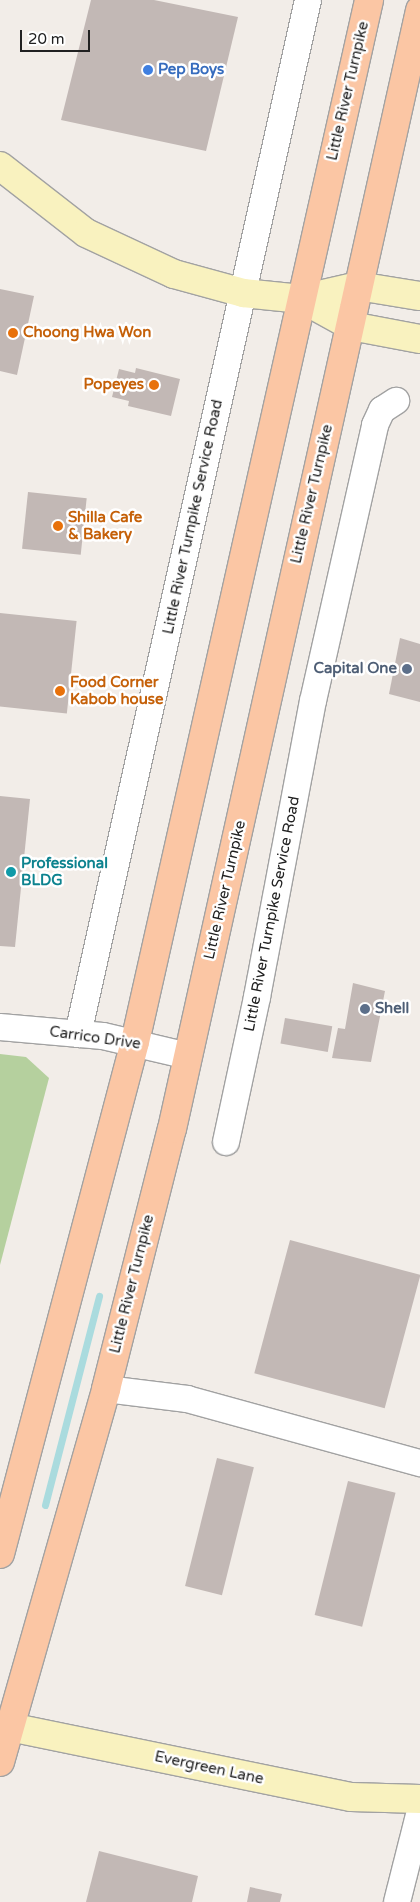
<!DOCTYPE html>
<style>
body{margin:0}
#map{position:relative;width:420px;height:1902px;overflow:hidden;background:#f2ede8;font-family:"Varela Round",sans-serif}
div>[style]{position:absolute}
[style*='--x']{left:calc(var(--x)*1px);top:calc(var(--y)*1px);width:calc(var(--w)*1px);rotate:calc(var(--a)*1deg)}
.forest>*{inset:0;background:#b5d09e}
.stream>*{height:7px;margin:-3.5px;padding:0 3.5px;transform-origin:3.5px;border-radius:3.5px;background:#aadbde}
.building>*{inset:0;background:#c2b8b5;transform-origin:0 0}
.roads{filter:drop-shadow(1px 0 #a2a2a2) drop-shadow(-1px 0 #a2a2a2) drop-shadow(0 1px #a2a2a2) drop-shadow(0 -1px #a2a2a2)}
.street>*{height:26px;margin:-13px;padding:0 13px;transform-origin:13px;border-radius:13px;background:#fff}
.secondary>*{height:28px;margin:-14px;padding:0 14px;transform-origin:14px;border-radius:14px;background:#f9f2bf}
.primary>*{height:28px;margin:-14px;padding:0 14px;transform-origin:14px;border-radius:14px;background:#fbc6a4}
.dots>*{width:14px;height:14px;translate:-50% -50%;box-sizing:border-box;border:2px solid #fff;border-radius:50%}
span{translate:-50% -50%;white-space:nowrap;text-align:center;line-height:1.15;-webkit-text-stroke:5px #fff;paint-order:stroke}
.shop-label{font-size:15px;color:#366cbe;font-weight:700}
.left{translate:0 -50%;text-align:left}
.street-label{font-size:15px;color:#212121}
.food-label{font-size:15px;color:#c56008;font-weight:700}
.right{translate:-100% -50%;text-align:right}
.service-label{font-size:15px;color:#4e5e75;font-weight:700}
.culture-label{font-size:15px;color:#0d838f;font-weight:700}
.scale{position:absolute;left:20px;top:30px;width:70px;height:22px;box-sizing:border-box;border:2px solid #212121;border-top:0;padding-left:6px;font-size:15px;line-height:18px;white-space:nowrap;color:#212121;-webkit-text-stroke:4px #fff;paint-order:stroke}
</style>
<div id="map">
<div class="forest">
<i style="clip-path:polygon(0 1054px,26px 1057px,49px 1078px,0 1265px)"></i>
</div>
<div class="stream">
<i style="--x:45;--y:1505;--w:216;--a:-75.5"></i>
</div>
<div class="building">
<i style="clip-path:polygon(91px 0,154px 0,238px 17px,206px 151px,61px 120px)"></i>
<i style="clip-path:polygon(0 289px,34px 296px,17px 375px,0 371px)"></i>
<i style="clip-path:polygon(136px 368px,180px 379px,171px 416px,128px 406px,129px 401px,112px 397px,119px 369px,135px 373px)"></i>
<i style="left:28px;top:492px;width:59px;height:57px;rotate:6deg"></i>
<i style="left:0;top:613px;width:77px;height:93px;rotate:6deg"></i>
<i style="clip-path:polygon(400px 638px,420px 644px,420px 702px,389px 694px)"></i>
<i style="clip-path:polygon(0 796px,30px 799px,15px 947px,0 946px)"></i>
<i style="clip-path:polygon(353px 983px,385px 991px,371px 1062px,332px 1058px,338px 1028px,345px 1029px)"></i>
<i style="left:285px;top:1018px;width:48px;height:26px;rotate:10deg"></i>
<i style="left:290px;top:1240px;width:135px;height:138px;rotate:15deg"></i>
<i style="left:217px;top:1458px;width:38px;height:132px;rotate:14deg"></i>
<i style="left:348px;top:1481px;width:49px;height:138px;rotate:14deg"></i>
<i style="clip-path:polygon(99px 1851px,198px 1876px,192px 1902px,86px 1902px)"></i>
<i style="clip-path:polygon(250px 1887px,282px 1894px,280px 1902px,247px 1902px)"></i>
</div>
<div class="roads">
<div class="street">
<i style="--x:0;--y:1027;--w:103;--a:5"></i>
<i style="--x:103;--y:1036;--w:87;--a:13.2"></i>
<i style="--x:78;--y:1034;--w:1059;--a:-77.46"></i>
<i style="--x:226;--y:1142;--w:148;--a:-77.9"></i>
<i style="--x:257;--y:997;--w:301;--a:-79.3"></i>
<i style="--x:313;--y:701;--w:283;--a:-77.3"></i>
<i style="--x:375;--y:425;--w:17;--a:-65"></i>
<i style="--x:382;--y:410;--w:17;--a:-33"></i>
<i style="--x:106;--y:1389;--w:82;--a:7"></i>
<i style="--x:187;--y:1399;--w:242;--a:15.4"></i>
<i style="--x:397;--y:1902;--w:94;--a:-75.8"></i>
</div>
<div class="secondary">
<i style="--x:0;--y:166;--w:109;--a:37.9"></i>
<i style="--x:86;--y:233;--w:97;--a:25"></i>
<i style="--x:174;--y:274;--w:72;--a:15.4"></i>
<i style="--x:243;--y:293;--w:59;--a:5.8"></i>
<i style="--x:302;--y:299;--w:57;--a:-13.1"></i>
<i style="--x:358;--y:286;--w:63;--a:9.2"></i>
<i style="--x:302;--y:299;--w:56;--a:28.9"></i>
<i style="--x:351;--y:326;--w:70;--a:10.7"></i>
<i style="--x:0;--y:1725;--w:358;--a:11.6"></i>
<i style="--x:351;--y:1797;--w:69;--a:1.7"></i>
</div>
<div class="primary">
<i style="--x:0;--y:1554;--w:529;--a:-75.23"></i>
<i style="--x:135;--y:1042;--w:1068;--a:-77.34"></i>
<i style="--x:0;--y:1762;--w:388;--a:-74.1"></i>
<i style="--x:106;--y:1389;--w:268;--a:-75.8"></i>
<i style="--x:172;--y:1129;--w:1146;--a:-77.5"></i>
</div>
</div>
<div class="dots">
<i style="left:148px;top:70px;background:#3f7fe0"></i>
<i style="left:13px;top:333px;background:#e8710a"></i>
<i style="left:154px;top:385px;background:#e8710a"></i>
<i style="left:58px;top:526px;background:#e8710a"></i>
<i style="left:407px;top:669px;background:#5c6f8a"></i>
<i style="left:60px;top:691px;background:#e8710a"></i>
<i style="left:11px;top:872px;background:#0f9aa8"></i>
<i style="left:365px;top:1009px;background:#5c6f8a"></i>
</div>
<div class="shop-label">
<span class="left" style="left:158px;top:70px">Pep Boys</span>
</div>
<div class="street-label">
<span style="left:348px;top:91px;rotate:-77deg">Little River Turnpike</span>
<span style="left:312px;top:494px;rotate:-77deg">Little River Turnpike</span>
<span style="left:193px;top:517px;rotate:-78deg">Little River Turnpike Service Road</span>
<span style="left:225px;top:890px;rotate:-77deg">Little River Turnpike</span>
<span style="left:272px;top:914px;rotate:-79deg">Little River Turnpike Service Road</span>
<span style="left:95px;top:1038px;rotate:8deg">Carrico Drive</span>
<span style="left:132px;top:1284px;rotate:-76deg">Little River Turnpike</span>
<span style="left:209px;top:1768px;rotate:12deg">Evergreen Lane</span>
</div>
<div class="food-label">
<span class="left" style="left:23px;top:333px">Choong Hwa Won</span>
<span class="right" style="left:144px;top:385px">Popeyes</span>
<span class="left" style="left:68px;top:526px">Shilla Cafe<br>&amp; Bakery</span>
<span class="left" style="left:70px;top:691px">Food Corner<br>Kabob house</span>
</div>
<div class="service-label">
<span class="right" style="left:397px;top:669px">Capital One</span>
<span class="left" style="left:375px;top:1009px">Shell</span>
</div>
<div class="culture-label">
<span class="left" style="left:21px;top:872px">Professional<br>BLDG</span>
</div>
<div class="scale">20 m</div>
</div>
